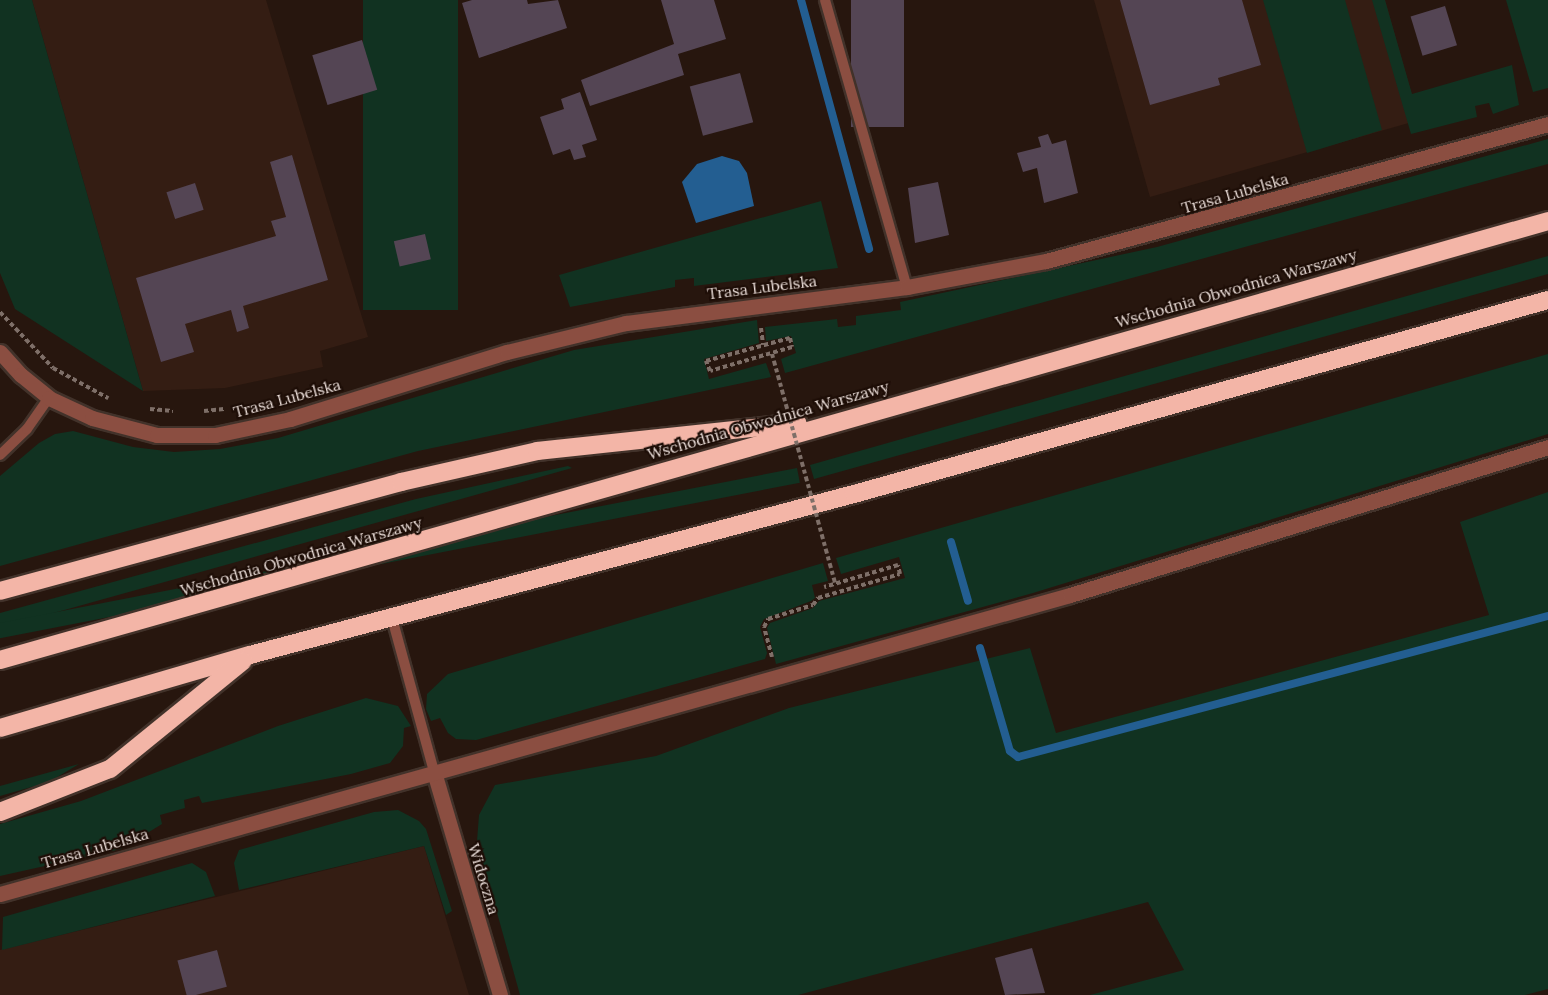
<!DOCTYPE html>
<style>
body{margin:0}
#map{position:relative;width:1548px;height:995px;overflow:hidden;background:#27160e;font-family:Lora,serif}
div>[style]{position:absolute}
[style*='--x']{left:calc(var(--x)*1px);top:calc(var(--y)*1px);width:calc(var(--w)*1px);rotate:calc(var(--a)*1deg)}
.built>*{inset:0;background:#341d13}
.green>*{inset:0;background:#113221;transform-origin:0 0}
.water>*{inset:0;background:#235e91}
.stream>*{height:8px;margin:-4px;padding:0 4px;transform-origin:4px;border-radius:4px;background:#235e91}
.building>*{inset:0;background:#544554;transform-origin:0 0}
.path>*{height:4px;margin-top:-2px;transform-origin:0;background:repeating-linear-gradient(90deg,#7e6f68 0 4.5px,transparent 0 7.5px)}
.roads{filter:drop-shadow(2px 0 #42322a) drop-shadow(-2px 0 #42322a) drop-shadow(0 2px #42322a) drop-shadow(0 -2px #42322a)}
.service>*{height:10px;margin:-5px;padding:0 5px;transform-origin:5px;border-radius:5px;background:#8b4e41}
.minor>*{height:15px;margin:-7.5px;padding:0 7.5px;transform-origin:7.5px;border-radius:7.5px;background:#8b4e41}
.tertiary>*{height:15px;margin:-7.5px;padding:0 7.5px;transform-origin:7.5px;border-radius:7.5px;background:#8b4e41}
.motorway>*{height:18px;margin:-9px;padding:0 9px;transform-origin:9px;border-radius:9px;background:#f3b5a7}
.path-bridge>*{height:4px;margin-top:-2px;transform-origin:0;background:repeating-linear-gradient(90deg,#7e6f68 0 4.5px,transparent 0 7.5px)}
span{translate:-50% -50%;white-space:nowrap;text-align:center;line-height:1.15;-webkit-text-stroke:4.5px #1d0d06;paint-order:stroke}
.street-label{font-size:16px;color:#eaddd8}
</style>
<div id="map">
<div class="built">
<i style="clip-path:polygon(32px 0,266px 0,368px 337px,320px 351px,323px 367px,225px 388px,143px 391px)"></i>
<i style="clip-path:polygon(1094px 0,1385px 0,1419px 120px,1150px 197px)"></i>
<i style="clip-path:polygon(424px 846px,469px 995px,0 995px,0 950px)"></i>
</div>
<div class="green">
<i style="clip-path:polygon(0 0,32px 0,143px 391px,15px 309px,0 273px)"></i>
<i style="left:363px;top:0;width:95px;height:310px"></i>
<i style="clip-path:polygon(1263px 0,1345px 0,1382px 130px,1307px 153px)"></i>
<i style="clip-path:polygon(1372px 0,1385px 0,1412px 94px,1512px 65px,1519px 105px,1493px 114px,1489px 103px,1475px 106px,1477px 117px,1411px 134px)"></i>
<i style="clip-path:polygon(1506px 0,1548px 0,1548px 88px,1533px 92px)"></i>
<i style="clip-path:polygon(1548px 139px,1548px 164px,785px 373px,781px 359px,796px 353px,791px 336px,766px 341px,765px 327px,837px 319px,838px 327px,856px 325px,856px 316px,901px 310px,900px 302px,1157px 247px)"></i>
<i style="clip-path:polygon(821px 201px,838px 268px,694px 286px,694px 278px,675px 280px,675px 287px,570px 307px,559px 275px)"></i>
<i style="clip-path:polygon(1548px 256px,1548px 274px,814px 479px,810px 465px)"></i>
<i style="clip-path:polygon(757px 320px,759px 343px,704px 359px,709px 379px,766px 363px,771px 377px,418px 451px,0 566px,0 476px,39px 443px,55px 434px,73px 431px,133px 447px,174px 452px,220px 449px,278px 438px,574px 350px)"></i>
<i style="clip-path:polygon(1548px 354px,1548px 434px,1033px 593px,776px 664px,767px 628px,770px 623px,813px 608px,819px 601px,905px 578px,899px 557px,841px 574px,836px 558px)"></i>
<i style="clip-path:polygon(568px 466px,572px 468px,0 628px,0 613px,416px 499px)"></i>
<i style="left:797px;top:468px;width:15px;height:827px;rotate:79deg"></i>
<i style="clip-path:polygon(1548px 492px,1548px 989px,1525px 995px,1090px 995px,1184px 970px,1148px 902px,798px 995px,520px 995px,477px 841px,479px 815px,495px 785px,656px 756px,789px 708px,1030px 648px,1056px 733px,1489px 615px,1460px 522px)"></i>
<i style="clip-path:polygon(823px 563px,828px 581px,812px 585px,815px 598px,811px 601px,764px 619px,760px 627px,767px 653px,765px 659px,476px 740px,456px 739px,448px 733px,440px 718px,431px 721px,426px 709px,427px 694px,448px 674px)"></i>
<i style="clip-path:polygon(366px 698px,398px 706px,411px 726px,404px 728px,403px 746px,390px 763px,351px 774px,202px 803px,199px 796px,184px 800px,185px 808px,160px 815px,162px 824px,121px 849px,0 876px,0 824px,81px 801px,278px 726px)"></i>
<i style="clip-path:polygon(79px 764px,49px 782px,0 796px,0 786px)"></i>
<i style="clip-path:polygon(398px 810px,419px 821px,426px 829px,452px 911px,446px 915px,424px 846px,239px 890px,234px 863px,239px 850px,374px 812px)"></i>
<i style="clip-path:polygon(192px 863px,206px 872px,215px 896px,2px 950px,3px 917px)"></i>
</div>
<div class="water">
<i style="clip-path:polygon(722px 156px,739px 161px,747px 173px,754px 206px,696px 223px,682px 182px,697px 164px)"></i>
</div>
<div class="stream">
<i style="--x:801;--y:0;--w:258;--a:74.7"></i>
<i style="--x:951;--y:542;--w:61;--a:73.9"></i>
<i style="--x:980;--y:648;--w:107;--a:73.8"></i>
<i style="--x:1010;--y:751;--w:10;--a:37"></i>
<i style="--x:1018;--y:757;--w:548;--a:-14.9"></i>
</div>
<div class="building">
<i style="clip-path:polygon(472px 0,527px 0,528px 4px,558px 0,567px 28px,479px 58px,462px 3px)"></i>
<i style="clip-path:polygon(661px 0,714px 0,726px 39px,678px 54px,684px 75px,590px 106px,581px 80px,674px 44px)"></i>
<i style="left:851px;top:0;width:53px;height:127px"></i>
<i style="clip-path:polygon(1120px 0,1242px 0,1261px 65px,1218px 78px,1220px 85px,1150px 105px)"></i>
<i style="left:1445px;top:6px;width:41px;height:36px;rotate:73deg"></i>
<i style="left:362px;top:40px;width:52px;height:52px;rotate:73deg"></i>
<i style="left:740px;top:73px;width:51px;height:52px;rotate:75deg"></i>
<i style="clip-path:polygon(580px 92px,597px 140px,582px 145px,586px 157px,574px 160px,570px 149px,553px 155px,540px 117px,564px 109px,561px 99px)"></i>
<i style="clip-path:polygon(1048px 134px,1052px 144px,1066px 140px,1078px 193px,1044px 203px,1037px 168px,1023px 172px,1017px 153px,1041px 147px,1038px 137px)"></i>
<i style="clip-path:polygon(292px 155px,328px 280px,243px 306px,249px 328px,237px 332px,231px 310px,185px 324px,194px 352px,161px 362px,136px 278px,276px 236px,271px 221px,286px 217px,270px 162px)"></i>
<i style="clip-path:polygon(938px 182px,949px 235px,915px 243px,908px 188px)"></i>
<i style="left:195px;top:183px;width:28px;height:30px;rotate:72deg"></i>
<i style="left:425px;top:234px;width:26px;height:32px;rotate:77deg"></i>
<i style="clip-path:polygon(1032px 948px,1045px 993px,1005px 995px,995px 958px)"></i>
<i style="left:217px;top:950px;width:38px;height:41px;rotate:75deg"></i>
</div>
<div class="path">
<i style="--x:0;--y:312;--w:77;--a:46.6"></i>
<i style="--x:53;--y:368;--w:63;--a:28.6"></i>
<i style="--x:761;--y:328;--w:17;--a:83"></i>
<i style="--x:790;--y:338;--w:9;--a:77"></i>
<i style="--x:792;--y:347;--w:85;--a:163.7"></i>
<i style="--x:710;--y:371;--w:11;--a:-112"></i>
<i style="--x:706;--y:361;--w:87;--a:-15.3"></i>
<i style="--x:150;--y:409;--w:23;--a:5"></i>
<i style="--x:204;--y:411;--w:20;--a:-6"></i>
<i style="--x:772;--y:657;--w:31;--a:-105"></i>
<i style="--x:764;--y:627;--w:9;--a:-63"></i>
<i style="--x:768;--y:619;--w:47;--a:-17.3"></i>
<i style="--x:813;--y:605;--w:9;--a:-54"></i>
<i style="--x:818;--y:598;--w:85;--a:-16.3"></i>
<i style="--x:900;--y:574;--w:9;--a:-103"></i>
<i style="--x:898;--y:565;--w:77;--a:163.4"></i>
</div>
<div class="roads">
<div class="service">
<i style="--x:825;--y:0;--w:298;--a:74.1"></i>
<i style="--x:0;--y:455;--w:37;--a:-44"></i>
<i style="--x:27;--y:429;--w:38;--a:-55"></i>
<i style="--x:392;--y:618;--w:160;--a:74.7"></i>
</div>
<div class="minor">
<i style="--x:434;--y:772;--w:233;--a:73.5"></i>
</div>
<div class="tertiary">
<i style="--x:0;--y:352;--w:31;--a:48"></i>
<i style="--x:21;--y:375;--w:36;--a:39"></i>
<i style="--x:49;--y:398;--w:47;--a:24.9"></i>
<i style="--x:92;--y:418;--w:67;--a:14.7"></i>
<i style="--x:157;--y:435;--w:58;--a:0"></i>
<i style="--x:215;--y:435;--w:77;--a:-12"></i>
<i style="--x:290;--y:419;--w:227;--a:-17.2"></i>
<i style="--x:507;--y:352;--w:122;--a:-13.7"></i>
<i style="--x:626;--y:323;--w:283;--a:-7.3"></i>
<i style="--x:907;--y:287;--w:141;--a:-10.6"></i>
<i style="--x:1046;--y:261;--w:520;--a:-15.26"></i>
<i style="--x:0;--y:894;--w:1111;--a:-15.61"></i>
<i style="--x:1070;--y:595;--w:500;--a:-17.2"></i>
</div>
<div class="motorway">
<i style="--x:0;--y:591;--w:416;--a:-15.2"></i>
<i style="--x:401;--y:482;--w:139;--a:-12.8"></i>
<i style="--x:537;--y:451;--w:262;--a:-6.1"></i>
<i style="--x:0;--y:660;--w:1609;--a:-15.83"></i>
<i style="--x:0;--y:728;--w:260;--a:-16.3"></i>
<i style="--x:250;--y:655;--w:625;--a:-14.93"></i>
<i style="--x:854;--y:494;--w:721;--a:-15.62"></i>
<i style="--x:0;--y:812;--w:118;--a:-21.4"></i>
<i style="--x:110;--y:769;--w:171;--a:-39.1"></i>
</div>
</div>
<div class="path-bridge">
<i style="--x:772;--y:354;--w:237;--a:74.6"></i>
</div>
<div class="street-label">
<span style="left:1235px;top:193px;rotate:-16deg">Trasa Lubelska</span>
<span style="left:762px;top:287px;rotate:-7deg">Trasa Lubelska</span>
<span style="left:1236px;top:288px;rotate:-16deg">Wschodnia Obwodnica Warszawy</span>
<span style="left:287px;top:398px;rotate:-15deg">Trasa Lubelska</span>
<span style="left:768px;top:420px;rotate:-16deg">Wschodnia Obwodnica Warszawy</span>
<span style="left:301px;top:556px;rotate:-16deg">Wschodnia Obwodnica Warszawy</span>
<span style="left:95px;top:848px;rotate:-16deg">Trasa Lubelska</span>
<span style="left:484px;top:879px;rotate:73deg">Widoczna</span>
</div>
</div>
